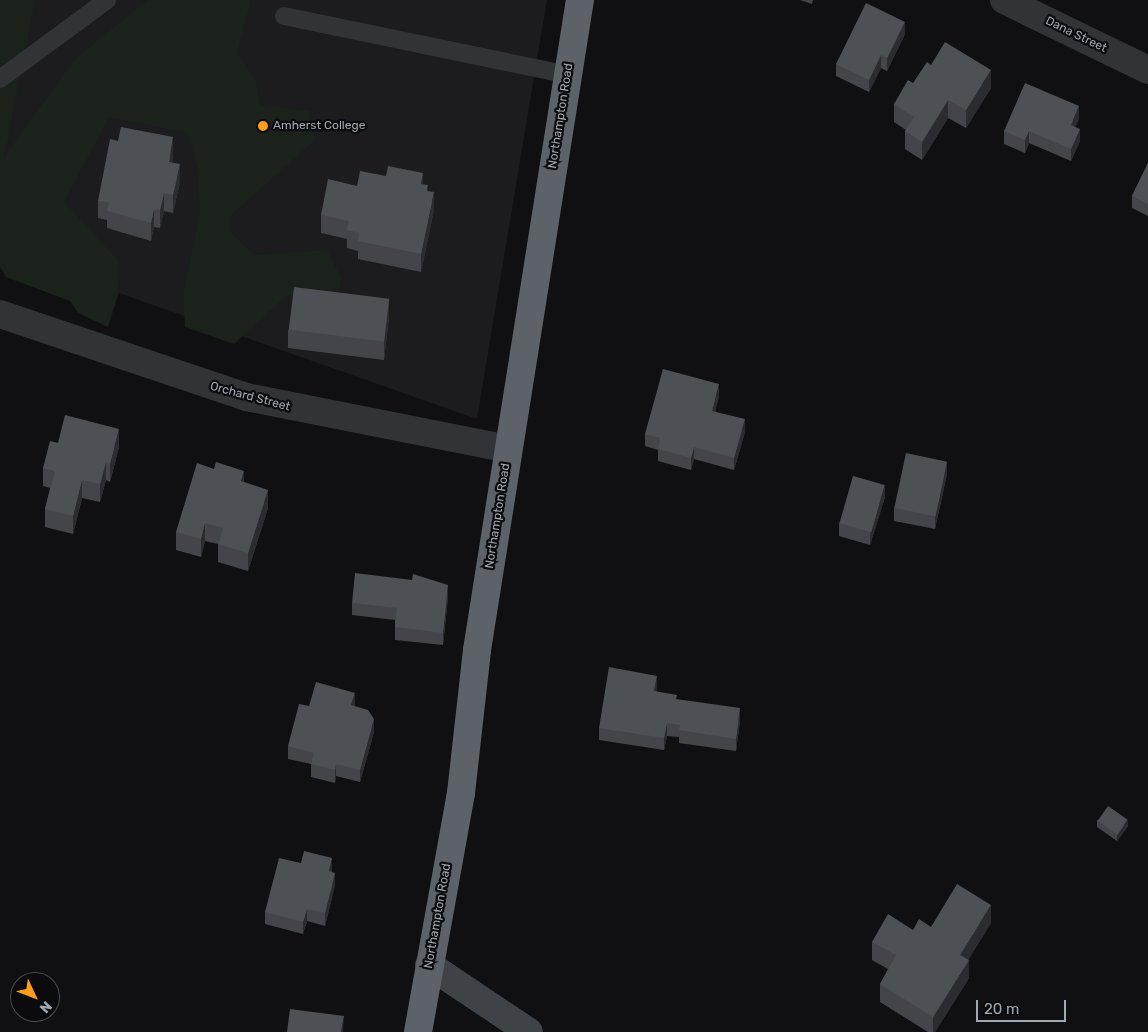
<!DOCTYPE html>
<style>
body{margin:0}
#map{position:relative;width:1148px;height:1032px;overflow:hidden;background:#101012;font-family:Rubik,sans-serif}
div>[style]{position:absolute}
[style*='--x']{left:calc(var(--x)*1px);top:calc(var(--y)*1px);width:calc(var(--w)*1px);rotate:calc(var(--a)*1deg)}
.built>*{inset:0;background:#1c1c1f}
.green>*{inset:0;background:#1a221b}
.lane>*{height:18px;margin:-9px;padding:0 9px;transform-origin:9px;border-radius:9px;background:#313337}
.street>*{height:28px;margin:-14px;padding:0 14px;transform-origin:14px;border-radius:14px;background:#313337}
.secondary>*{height:28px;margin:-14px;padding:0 14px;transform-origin:14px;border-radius:14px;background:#3f4247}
.highway>*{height:28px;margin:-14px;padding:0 14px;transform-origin:14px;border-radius:14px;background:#5d6168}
.wall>*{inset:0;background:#43454a}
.shaded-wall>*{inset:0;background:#2a2c2f}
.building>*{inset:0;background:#4d5055;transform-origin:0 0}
.dots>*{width:14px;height:14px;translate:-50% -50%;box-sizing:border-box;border:2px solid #0b0b0d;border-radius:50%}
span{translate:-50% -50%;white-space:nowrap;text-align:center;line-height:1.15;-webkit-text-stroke:4.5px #0b0b0d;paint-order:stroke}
.street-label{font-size:12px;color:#a0a8b4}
.poi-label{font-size:12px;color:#a0a8b4}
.left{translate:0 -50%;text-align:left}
.north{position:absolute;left:10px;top:972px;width:50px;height:50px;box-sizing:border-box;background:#0b0b0d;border:1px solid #474a50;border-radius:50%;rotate:133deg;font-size:14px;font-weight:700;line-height:20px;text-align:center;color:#a0a8b4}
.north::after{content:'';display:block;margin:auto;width:18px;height:22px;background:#fe9e1c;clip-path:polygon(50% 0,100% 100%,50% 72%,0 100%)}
.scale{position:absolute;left:976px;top:1000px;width:90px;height:22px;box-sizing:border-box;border:2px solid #a0a8b4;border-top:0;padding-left:6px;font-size:15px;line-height:18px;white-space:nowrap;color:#a0a8b4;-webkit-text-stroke:4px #0b0b0d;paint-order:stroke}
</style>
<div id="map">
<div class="built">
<i style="clip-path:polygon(0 0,547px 0,477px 419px,0 251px)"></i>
</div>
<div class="green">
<i style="clip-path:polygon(0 0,35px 0,4px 157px,76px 58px,148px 0,251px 0,237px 52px,256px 81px,260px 105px,309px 111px,315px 140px,232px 214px,230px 232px,254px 255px,327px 250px,341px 278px,338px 302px,287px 295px,234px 344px,185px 327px,183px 293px,200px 215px,197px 167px,188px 133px,109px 117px,64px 202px,119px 261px,118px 295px,108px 327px,78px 313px,70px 301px,6px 277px,0 267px)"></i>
</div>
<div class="lane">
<i style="--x:284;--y:16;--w:290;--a:11.7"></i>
<i style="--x:0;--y:79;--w:133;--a:-36.4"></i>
</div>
<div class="street">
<i style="--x:1004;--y:0;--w:160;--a:25.9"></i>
<i style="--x:0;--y:314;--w:260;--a:18.6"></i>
<i style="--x:246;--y:397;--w:267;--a:11.2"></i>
</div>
<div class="secondary">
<i style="--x:429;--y:965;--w:120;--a:33.8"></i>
</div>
<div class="highway">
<i style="--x:418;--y:1032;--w:243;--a:-79.8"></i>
<i style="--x:461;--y:793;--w:144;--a:-83.6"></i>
<i style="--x:477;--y:650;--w:658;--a:-81"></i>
</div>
<div class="wall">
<i style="clip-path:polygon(800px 0,813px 0,812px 4px)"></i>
<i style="clip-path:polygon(905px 34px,887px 71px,881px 68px,869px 92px,836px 76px,836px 64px)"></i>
<i style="clip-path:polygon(931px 65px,991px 88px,966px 128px,948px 118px,922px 160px,905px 149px,905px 131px,906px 130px,894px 122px,894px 104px)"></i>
<i style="clip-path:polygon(1079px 119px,1075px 127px,1080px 141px,1071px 161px,1029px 143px,1025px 153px,1004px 144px,1004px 131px)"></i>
<i style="clip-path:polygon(173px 155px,172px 162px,180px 182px,173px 213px,164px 211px,160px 228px,154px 227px,151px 241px,107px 228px,107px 220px,98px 218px,98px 201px)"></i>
<i style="clip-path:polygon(1148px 163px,1148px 216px,1132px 208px,1132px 196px)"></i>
<i style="clip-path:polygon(423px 185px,428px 191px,434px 210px,421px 272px,358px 259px,358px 251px,347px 248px,347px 239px,321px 233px,321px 215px,357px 186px)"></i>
<i style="clip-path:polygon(389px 317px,384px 360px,288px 348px,288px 330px)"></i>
<i style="clip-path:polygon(719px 397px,715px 411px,745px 432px,734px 470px,694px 459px,691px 470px,658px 461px,658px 450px,645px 446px,645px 434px)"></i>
<i style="clip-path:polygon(58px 443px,119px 447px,110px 482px,106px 480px,100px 502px,82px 498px,73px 534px,45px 527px,45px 509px,50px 488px,43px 486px,43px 468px)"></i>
<i style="clip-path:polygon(947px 474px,935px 529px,894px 521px,894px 508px)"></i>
<i style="clip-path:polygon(244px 482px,268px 508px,248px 571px,218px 562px,218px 544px,205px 541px,201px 557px,176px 550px,176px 532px)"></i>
<i style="clip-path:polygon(885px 497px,870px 545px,839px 536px,839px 523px)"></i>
<i style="clip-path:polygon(448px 597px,443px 645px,395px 640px,395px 620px,352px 615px,352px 603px)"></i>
<i style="clip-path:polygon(657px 688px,656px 691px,677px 700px,740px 721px,736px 751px,679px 743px,679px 737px,667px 736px,664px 750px,599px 740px,599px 728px)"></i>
<i style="clip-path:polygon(309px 706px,355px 706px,374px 732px,360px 782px,336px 776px,335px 783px,311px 777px,311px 764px,288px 759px,288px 746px)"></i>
<i style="clip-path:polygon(1097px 820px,1128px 826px,1117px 841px,1097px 827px)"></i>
<i style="clip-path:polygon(332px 870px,332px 872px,335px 885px,325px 926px,307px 921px,303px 934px,265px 924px,265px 912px)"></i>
<i style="clip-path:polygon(991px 923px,968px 960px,969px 978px,935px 1032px,928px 1032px,880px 1002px,880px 984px,888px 969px,872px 960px,872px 942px,913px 930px,931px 927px)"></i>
</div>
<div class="shaded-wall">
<i style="clip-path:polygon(905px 22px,905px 34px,887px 71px,887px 58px)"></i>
<i style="clip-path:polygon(881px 55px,881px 68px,869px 92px,869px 80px)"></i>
<i style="clip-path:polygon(991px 70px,991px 88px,966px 128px,966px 110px)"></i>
<i style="clip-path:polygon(948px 100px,948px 118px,922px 160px,922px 142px)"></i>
<i style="clip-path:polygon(1079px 106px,1079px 119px,1071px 137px,1071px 125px)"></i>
<i style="clip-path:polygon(1080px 129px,1080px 141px,1071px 161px,1071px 149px)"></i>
<i style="clip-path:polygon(1029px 131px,1029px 143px,1025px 153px,1025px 140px)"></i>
<i style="clip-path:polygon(173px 137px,173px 155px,169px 180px,169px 162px)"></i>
<i style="clip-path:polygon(180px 164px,180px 182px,173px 213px,173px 195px)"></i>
<i style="clip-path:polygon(423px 173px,423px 191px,421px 184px)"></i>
<i style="clip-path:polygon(434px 192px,434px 210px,421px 272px,421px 254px)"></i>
<i style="clip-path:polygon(164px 193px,164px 211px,160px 228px,160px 210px)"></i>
<i style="clip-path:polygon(154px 209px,154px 227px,151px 241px,151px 223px)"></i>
<i style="clip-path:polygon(389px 299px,389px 317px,384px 360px,384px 342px)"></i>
<i style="clip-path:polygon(719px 384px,719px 397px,712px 423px,712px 411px)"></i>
<i style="clip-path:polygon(745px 419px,745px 432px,734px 470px,734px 458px)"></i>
<i style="clip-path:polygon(119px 429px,119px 447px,110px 482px,110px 464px)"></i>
<i style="clip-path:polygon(694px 447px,694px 459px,691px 470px,691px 458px)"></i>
<i style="clip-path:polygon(106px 462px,106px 480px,100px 502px,100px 484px)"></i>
<i style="clip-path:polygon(947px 462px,947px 474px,935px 529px,935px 517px)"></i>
<i style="clip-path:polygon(244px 471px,244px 489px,241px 481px)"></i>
<i style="clip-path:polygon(82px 480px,82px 498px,73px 534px,73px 516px)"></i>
<i style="clip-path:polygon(885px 485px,885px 497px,870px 545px,870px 533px)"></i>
<i style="clip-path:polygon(268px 490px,268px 508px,248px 571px,248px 553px)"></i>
<i style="clip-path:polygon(205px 523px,205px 541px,201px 557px,201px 539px)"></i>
<i style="clip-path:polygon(448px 585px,448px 597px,443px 645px,443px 633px)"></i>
<i style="clip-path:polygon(657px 676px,657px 688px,654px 703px,654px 691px)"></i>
<i style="clip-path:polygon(355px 693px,355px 705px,351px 717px,351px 705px)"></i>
<i style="clip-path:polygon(740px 708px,740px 721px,736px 751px,736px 739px)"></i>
<i style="clip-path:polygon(374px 719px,374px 732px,360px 782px,360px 770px)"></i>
<i style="clip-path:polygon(667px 723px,667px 736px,664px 750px,664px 738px)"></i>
<i style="clip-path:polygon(336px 764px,336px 776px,335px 783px,335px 770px)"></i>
<i style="clip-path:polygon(1128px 820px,1128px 826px,1117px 841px,1117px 835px)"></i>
<i style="clip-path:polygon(332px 858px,332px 870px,329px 883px,329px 871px)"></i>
<i style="clip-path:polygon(335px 873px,335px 885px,325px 926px,325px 913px)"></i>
<i style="clip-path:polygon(991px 905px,991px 923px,960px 973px,960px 955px)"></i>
<i style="clip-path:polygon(307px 909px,307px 921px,303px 934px,303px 922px)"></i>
<i style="clip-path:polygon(969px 960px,969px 978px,935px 1032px,933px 1032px,933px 1017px)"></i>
<i style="clip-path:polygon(344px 1016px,343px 1032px,341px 1032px)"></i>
</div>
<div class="building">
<i style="clip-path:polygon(866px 3px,905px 22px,887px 58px,881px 55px,869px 80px,836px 64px)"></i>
<i style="clip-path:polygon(945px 42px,991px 70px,966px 110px,948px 100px,922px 142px,905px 131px,914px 117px,894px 104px,908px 80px,913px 83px,927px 62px,931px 65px)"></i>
<i style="clip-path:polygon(1025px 83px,1079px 106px,1071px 125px,1080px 129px,1071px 149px,1029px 131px,1025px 140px,1004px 131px)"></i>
<i style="clip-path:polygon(121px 127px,173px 137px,169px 162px,180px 164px,173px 195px,164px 193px,160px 210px,154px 209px,151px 223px,107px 211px,109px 202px,98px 201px,110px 139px,118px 141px)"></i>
<i style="clip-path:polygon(1148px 163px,1148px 204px,1132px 196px)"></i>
<i style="clip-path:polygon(388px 166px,423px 173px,421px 184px,428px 185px,427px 191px,434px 192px,421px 254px,358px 241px,359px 233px,347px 230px,349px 221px,321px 215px,328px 179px,357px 186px,360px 171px,386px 176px)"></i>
<i style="left:294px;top:287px;width:96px;height:43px;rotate:7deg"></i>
<i style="clip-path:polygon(663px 369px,719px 384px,712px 411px,745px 419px,734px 458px,694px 447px,691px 458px,658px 449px,660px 438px,645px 434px)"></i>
<i style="clip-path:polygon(65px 415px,119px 429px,110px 464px,106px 462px,100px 484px,82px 480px,73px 516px,45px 509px,55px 471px,43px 468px,50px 441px,58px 443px)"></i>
<i style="left:906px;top:453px;width:42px;height:56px;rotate:12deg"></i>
<i style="clip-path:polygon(216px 462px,244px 471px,241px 481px,268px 490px,248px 553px,218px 544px,223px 528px,205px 523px,201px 539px,176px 532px,197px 463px,214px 469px)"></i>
<i style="left:853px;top:476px;width:33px;height:49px;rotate:16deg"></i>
<i style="clip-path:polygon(355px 573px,412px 580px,413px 574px,448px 585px,443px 633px,395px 627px,397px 608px,352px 603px)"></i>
<i style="clip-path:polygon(609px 667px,657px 676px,654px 691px,677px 695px,676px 699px,740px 708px,736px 739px,679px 730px,680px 725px,667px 723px,664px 738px,599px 728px)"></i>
<i style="clip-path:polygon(316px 682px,355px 693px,351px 705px,368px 710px,374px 719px,360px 770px,336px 764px,335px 770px,311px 764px,314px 753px,288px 746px,299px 704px,309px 706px)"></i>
<i style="left:1108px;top:806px;width:24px;height:18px;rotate:35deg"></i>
<i style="clip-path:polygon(304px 851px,332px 858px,329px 871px,335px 873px,325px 913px,307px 909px,303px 922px,265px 912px,279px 858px,301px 863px)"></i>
<i style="clip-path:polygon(957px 884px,991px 905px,960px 955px,969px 960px,933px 1017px,880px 984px,896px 955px,872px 942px,888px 914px,913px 930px,919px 919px,931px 927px)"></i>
<i style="clip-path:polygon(290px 1009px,344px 1016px,341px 1032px,287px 1032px)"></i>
</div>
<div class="dots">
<i style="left:263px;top:126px;background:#fe9e1c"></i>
</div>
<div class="street-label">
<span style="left:1076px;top:35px;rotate:26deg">Dana Street</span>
<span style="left:561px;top:116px;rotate:-81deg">Northampton Road</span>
<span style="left:250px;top:397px;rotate:15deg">Orchard Street</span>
<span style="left:498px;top:516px;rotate:-81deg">Northampton Road</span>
<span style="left:438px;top:916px;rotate:-80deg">Northampton Road</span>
</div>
<div class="poi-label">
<span class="left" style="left:273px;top:126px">Amherst College</span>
</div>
<div class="north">N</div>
<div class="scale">20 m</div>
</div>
